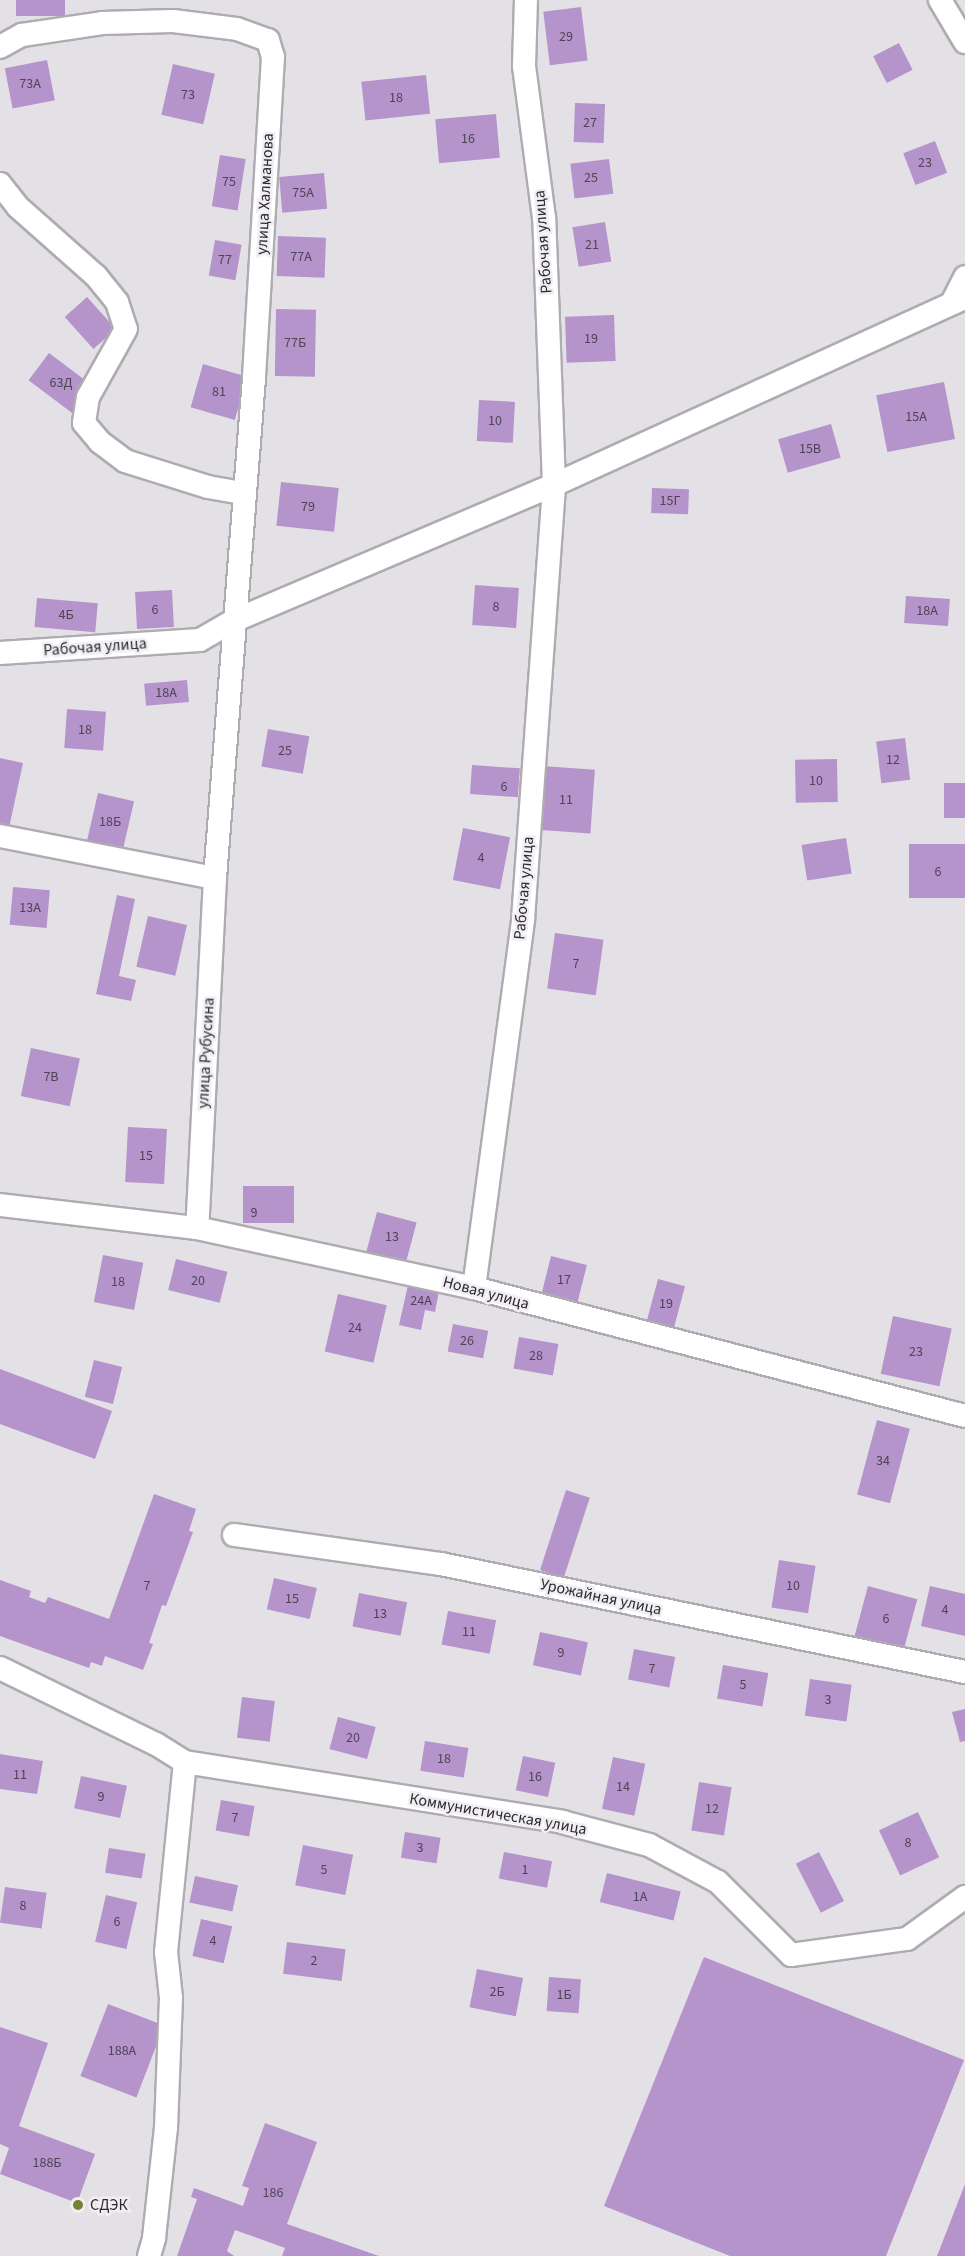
<!DOCTYPE html>
<meta charset="utf-8">
<style>
body{margin:0}
#map{position:relative;width:965px;height:2256px;overflow:hidden;background:#e4e1e6;font-family:"Source Sans 3",sans-serif}
div>[style]{position:absolute}
[style*='--x']{left:calc(var(--x)*1px);top:calc(var(--y)*1px);width:calc(var(--w)*1px);rotate:calc(var(--a)*1deg)}
.building>*{inset:0;background:#b593cb;transform-origin:0 0}
.roads{filter:drop-shadow(2px 0 #afacb1) drop-shadow(-2px 0 #afacb1) drop-shadow(0 2px #afacb1) drop-shadow(0 -2px #afacb1)}
.street>*{height:22px;margin:-11px;padding:0 11px;transform-origin:11px;border-radius:11px;background:#fff}
.dots>*{width:16px;height:16px;translate:-50% -50%;box-sizing:border-box;border:3px solid #f1eef3;border-radius:50%}
span{translate:-50% -50%;white-space:nowrap;text-align:center;line-height:1.15;-webkit-text-stroke:5px #f1eef3;paint-order:stroke}
.number-label{font-size:14px;color:#4f4555}
.number-label span{-webkit-text-stroke-width:0}
.street-label{font-size:16px;color:#2d2b2e}
.poi-label{font-size:16px;color:#2d2b2e}
.left{translate:0 -50%;text-align:left}
</style>
<div id="map">
<div class="building">
<i style="left:16px;top:0;width:49px;height:16px"></i>
<i style="left:581px;top:7px;width:54px;height:38px;rotate:83deg"></i>
<i style="left:899px;top:43px;width:30px;height:29px;rotate:63deg"></i>
<i style="left:47px;top:60px;width:41px;height:43px;rotate:79deg"></i>
<i style="left:173px;top:64px;width:43px;height:52px;rotate:13deg"></i>
<i style="left:426px;top:75px;width:39px;height:65px;rotate:84deg"></i>
<i style="left:575px;top:103px;width:30px;height:39px;rotate:2deg"></i>
<i style="left:496px;top:114px;width:44px;height:61px;rotate:85deg"></i>
<i style="left:935px;top:141px;width:34px;height:34px;rotate:69deg"></i>
<i style="left:220px;top:155px;width:26px;height:52px;rotate:9deg"></i>
<i style="left:609px;top:159px;width:35px;height:39px;rotate:83deg"></i>
<i style="left:324px;top:173px;width:36px;height:45px;rotate:85deg"></i>
<i style="left:605px;top:222px;width:40px;height:33px;rotate:81deg"></i>
<i style="left:278px;top:236px;width:48px;height:40px;rotate:2deg"></i>
<i style="left:215px;top:240px;width:27px;height:36px;rotate:10deg"></i>
<i style="left:87px;top:297px;width:43px;height:30px;rotate:48deg"></i>
<i style="left:276px;top:309px;width:40px;height:67px;rotate:1deg"></i>
<i style="left:614px;top:315px;width:46px;height:49px;rotate:88deg"></i>
<i style="left:49px;top:353px;width:55px;height:34px;rotate:37deg"></i>
<i style="left:203px;top:364px;width:46px;height:45px;rotate:16deg"></i>
<i style="left:944px;top:382px;width:58px;height:69px;rotate:79deg"></i>
<i style="left:479px;top:400px;width:36px;height:41px;rotate:3deg"></i>
<i style="left:831px;top:424px;width:35px;height:55px;rotate:74deg"></i>
<i style="left:281px;top:482px;width:58px;height:44px;rotate:6deg"></i>
<i style="left:652px;top:488px;width:37px;height:25px;rotate:2deg"></i>
<i style="left:475px;top:585px;width:44px;height:40px;rotate:4deg"></i>
<i style="left:172px;top:590px;width:37px;height:37px;rotate:87deg"></i>
<i style="left:906px;top:596px;width:44px;height:27px;rotate:4deg"></i>
<i style="left:37px;top:598px;width:61px;height:29px;rotate:5deg"></i>
<i style="left:187px;top:680px;width:22px;height:43px;rotate:85deg"></i>
<i style="left:67px;top:709px;width:39px;height:39px;rotate:4deg"></i>
<i style="left:268px;top:729px;width:42px;height:38px;rotate:10deg"></i>
<i style="left:905px;top:738px;width:42px;height:29px;rotate:83deg"></i>
<i style="clip-path:polygon(0 758px,23px 763px,9px 828px,0 826px)"></i>
<i style="left:837px;top:759px;width:43px;height:42px;rotate:89deg"></i>
<i style="left:472px;top:765px;width:48px;height:29px;rotate:4deg"></i>
<i style="left:542px;top:766px;width:53px;height:64px;rotate:4deg"></i>
<i style="left:944px;top:783px;width:21px;height:35px"></i>
<i style="left:98px;top:793px;width:37px;height:51px;rotate:13deg"></i>
<i style="left:463px;top:828px;width:48px;height:53px;rotate:11deg"></i>
<i style="left:846px;top:838px;width:36px;height:45px;rotate:81deg"></i>
<i style="left:965px;top:844px;width:54px;height:56px;rotate:90deg"></i>
<i style="left:13px;top:887px;width:37px;height:38px;rotate:5deg"></i>
<i style="clip-path:polygon(117px 895px,135px 899px,119px 976px,136px 980px,131px 1001px,96px 994px)"></i>
<i style="left:148px;top:916px;width:40px;height:52px;rotate:13deg"></i>
<i style="left:555px;top:933px;width:49px;height:56px;rotate:8deg"></i>
<i style="left:31px;top:1048px;width:50px;height:49px;rotate:12deg"></i>
<i style="left:128px;top:1127px;width:39px;height:55px;rotate:3deg"></i>
<i style="left:243px;top:1186px;width:51px;height:37px"></i>
<i style="left:377px;top:1212px;width:41px;height:41px;rotate:15deg"></i>
<i style="left:103px;top:1255px;width:41px;height:48px;rotate:11deg"></i>
<i style="left:551px;top:1256px;width:37px;height:40px;rotate:14deg"></i>
<i style="left:176px;top:1259px;width:53px;height:32px;rotate:14deg"></i>
<i style="left:658px;top:1279px;width:28px;height:44px;rotate:15deg"></i>
<i style="clip-path:polygon(408px 1285px,439px 1291px,435px 1312px,425px 1310px,421px 1330px,399px 1325px)"></i>
<i style="left:338px;top:1294px;width:50px;height:59px;rotate:13deg"></i>
<i style="left:893px;top:1316px;width:60px;height:59px;rotate:12deg"></i>
<i style="left:453px;top:1324px;width:36px;height:28px;rotate:11deg"></i>
<i style="left:519px;top:1337px;width:40px;height:32px;rotate:10deg"></i>
<i style="left:94px;top:1360px;width:29px;height:38px;rotate:14deg"></i>
<i style="clip-path:polygon(0 1369px,112px 1411px,95px 1459px,0 1424px)"></i>
<i style="left:877px;top:1420px;width:34px;height:77px;rotate:15deg"></i>
<i style="left:566px;top:1490px;width:25px;height:84px;rotate:18deg"></i>
<i style="clip-path:polygon(154px 1494px,196px 1509px,189px 1531px,193px 1532px,166px 1606px,162px 1605px,149px 1643px,153px 1644px,143px 1670px,105px 1656px,102px 1666px,91px 1662px,89px 1668px,0 1636px,0 1580px,31px 1591px,29px 1597px,45px 1603px,48px 1597px,109px 1619px)"></i>
<i style="left:779px;top:1560px;width:37px;height:48px;rotate:9deg"></i>
<i style="left:274px;top:1578px;width:44px;height:32px;rotate:13deg"></i>
<i style="left:868px;top:1586px;width:51px;height:55px;rotate:15deg"></i>
<i style="clip-path:polygon(930px 1586px,965px 1594px,965px 1636px,921px 1626px)"></i>
<i style="left:359px;top:1593px;width:49px;height:34px;rotate:11deg"></i>
<i style="left:448px;top:1611px;width:49px;height:34px;rotate:11deg"></i>
<i style="left:540px;top:1632px;width:49px;height:34px;rotate:12deg"></i>
<i style="left:634px;top:1649px;width:42px;height:31px;rotate:11deg"></i>
<i style="left:723px;top:1665px;width:46px;height:34px;rotate:10deg"></i>
<i style="left:810px;top:1679px;width:42px;height:37px;rotate:8deg"></i>
<i style="left:242px;top:1697px;width:33px;height:41px;rotate:7deg"></i>
<i style="clip-path:polygon(965px 1709px,965px 1741px,960px 1742px,952px 1712px)"></i>
<i style="left:338px;top:1717px;width:39px;height:33px;rotate:15deg"></i>
<i style="left:425px;top:1741px;width:44px;height:30px;rotate:9deg"></i>
<i style="clip-path:polygon(0 1754px,43px 1761px,37px 1794px,0 1789px)"></i>
<i style="left:523px;top:1756px;width:33px;height:35px;rotate:12deg"></i>
<i style="left:613px;top:1757px;width:33px;height:53px;rotate:12deg"></i>
<i style="left:81px;top:1776px;width:47px;height:33px;rotate:12deg"></i>
<i style="left:699px;top:1782px;width:33px;height:49px;rotate:9deg"></i>
<i style="left:221px;top:1800px;width:34px;height:31px;rotate:10deg"></i>
<i style="left:918px;top:1812px;width:50px;height:43px;rotate:65deg"></i>
<i style="left:405px;top:1832px;width:36px;height:26px;rotate:9deg"></i>
<i style="left:303px;top:1845px;width:51px;height:41px;rotate:11deg"></i>
<i style="left:109px;top:1848px;width:37px;height:25px;rotate:9deg"></i>
<i style="left:504px;top:1852px;width:49px;height:27px;rotate:11deg"></i>
<i style="left:819px;top:1852px;width:55px;height:26px;rotate:63deg"></i>
<i style="left:607px;top:1873px;width:76px;height:30px;rotate:14deg"></i>
<i style="left:195px;top:1876px;width:44px;height:27px;rotate:12deg"></i>
<i style="left:5px;top:1887px;width:42px;height:36px;rotate:8deg"></i>
<i style="left:106px;top:1895px;width:32px;height:48px;rotate:13deg"></i>
<i style="left:201px;top:1919px;width:32px;height:38px;rotate:13deg"></i>
<i style="left:287px;top:1942px;width:59px;height:32px;rotate:7deg"></i>
<i style="clip-path:polygon(704px 1957px,964px 2060px,886px 2256px,730px 2256px,604px 2206px)"></i>
<i style="left:477px;top:1969px;width:47px;height:39px;rotate:11deg"></i>
<i style="left:549px;top:1977px;width:32px;height:34px;rotate:4deg"></i>
<i style="left:108px;top:2004px;width:60px;height:77px;rotate:21deg"></i>
<i style="clip-path:polygon(0 2027px,48px 2043px,19px 2126px,95px 2154px,77px 2203px,0 2174px,9px 2148px,0 2144px)"></i>
<i style="clip-path:polygon(265px 2123px,317px 2142px,287px 2224px,379px 2256px,282px 2256px,285px 2248px,235px 2230px,227px 2251px,234px 2256px,177px 2256px,197px 2199px,191px 2197px,194px 2188px,243px 2206px,249px 2188px,242px 2186px)"></i>
<i style="clip-path:polygon(965px 2184px,965px 2256px,937px 2256px)"></i>
</div>
<div class="roads">
<div class="street">
<i style="--x:940;--y:0;--w:49;--a:59.2"></i>
<i style="--x:0;--y:47;--w:25;--a:-29"></i>
<i style="--x:22;--y:35;--w:81;--a:-8.5"></i>
<i style="--x:102;--y:23;--w:71;--a:-1.6"></i>
<i style="--x:173;--y:21;--w:64;--a:7.1"></i>
<i style="--x:237;--y:29;--w:33;--a:20"></i>
<i style="--x:268;--y:40;--w:18;--a:74"></i>
<i style="--x:273;--y:57;--w:322;--a:93.4"></i>
<i style="--x:254;--y:378;--w:502;--a:94.46"></i>
<i style="--x:0;--y:184;--w:29;--a:52"></i>
<i style="--x:18;--y:207;--w:104;--a:41.5"></i>
<i style="--x:96;--y:276;--w:33;--a:51"></i>
<i style="--x:117;--y:302;--w:28;--a:72"></i>
<i style="--x:126;--y:329;--w:78;--a:119.2"></i>
<i style="--x:88;--y:397;--w:26;--a:99"></i>
<i style="--x:84;--y:423;--w:25;--a:50"></i>
<i style="--x:100;--y:442;--w:31;--a:37"></i>
<i style="--x:125;--y:461;--w:87;--a:17.4"></i>
<i style="--x:208;--y:487;--w:36;--a:10"></i>
<i style="--x:952;--y:303;--w:29;--a:-63"></i>
<i style="--x:0;--y:653;--w:200;--a:-3.7"></i>
<i style="--x:200;--y:640;--w:38;--a:-30"></i>
<i style="--x:233;--y:621;--w:349;--a:-23"></i>
<i style="--x:554;--y:485;--w:452;--a:-24.5"></i>
<i style="--x:0;--y:836;--w:219;--a:11.1"></i>
<i style="--x:215;--y:878;--w:350;--a:92.9"></i>
<i style="--x:0;--y:1205;--w:198;--a:6.7"></i>
<i style="--x:197;--y:1228;--w:283;--a:12.2"></i>
<i style="--x:474;--y:1288;--w:507;--a:14.61"></i>
<i style="--x:474;--y:1288;--w:372;--a:-82.4"></i>
<i style="--x:523;--y:919;--w:435;--a:-85.9"></i>
<i style="--x:554;--y:485;--w:267;--a:-92.1"></i>
<i style="--x:544;--y:218;--w:153;--a:-97.5"></i>
<i style="--x:524;--y:66;--w:66;--a:-88.3"></i>
<i style="--x:234;--y:1535;--w:209;--a:8"></i>
<i style="--x:441;--y:1564;--w:535;--a:11.65"></i>
<i style="--x:0;--y:1668;--w:174;--a:26"></i>
<i style="--x:156;--y:1744;--w:34;--a:32"></i>
<i style="--x:185;--y:1762;--w:382;--a:9"></i>
<i style="--x:562;--y:1822;--w:90;--a:14.8"></i>
<i style="--x:649;--y:1845;--w:78;--a:28.2"></i>
<i style="--x:718;--y:1882;--w:103;--a:45"></i>
<i style="--x:791;--y:1955;--w:117;--a:-7.9"></i>
<i style="--x:907;--y:1939;--w:72;--a:-35.9"></i>
<i style="--x:149;--y:2256;--w:19;--a:-74"></i>
<i style="--x:154;--y:2238;--w:111;--a:-83.8"></i>
<i style="--x:166;--y:2128;--w:130;--a:-87.8"></i>
<i style="--x:171;--y:1998;--w:46;--a:-96.2"></i>
<i style="--x:166;--y:1952;--w:191;--a:-84.3"></i>
</div>
</div>
<div class="dots">
<i style="left:78px;top:2205px;background:#758331"></i>
</div>
<div class="number-label">
<span style="left:566px;top:37px">29</span>
<span style="left:30px;top:84px">73А</span>
<span style="left:188px;top:95px">73</span>
<span style="left:396px;top:98px">18</span>
<span style="left:590px;top:123px">27</span>
<span style="left:468px;top:139px">16</span>
<span style="left:925px;top:163px">23</span>
<span style="left:591px;top:178px">25</span>
<span style="left:229px;top:182px">75</span>
<span style="left:303px;top:193px">75А</span>
<span style="left:592px;top:245px">21</span>
<span style="left:301px;top:257px">77А</span>
<span style="left:225px;top:260px">77</span>
<span style="left:591px;top:339px">19</span>
<span style="left:295px;top:343px">77Б</span>
<span style="left:61px;top:383px">63Д</span>
<span style="left:219px;top:392px">81</span>
<span style="left:916px;top:417px">15А</span>
<span style="left:495px;top:421px">10</span>
<span style="left:810px;top:449px">15В</span>
<span style="left:670px;top:501px">15Г</span>
<span style="left:308px;top:507px">79</span>
<span style="left:496px;top:607px">8</span>
<span style="left:155px;top:610px">6</span>
<span style="left:927px;top:611px">18А</span>
<span style="left:66px;top:615px">4Б</span>
<span style="left:166px;top:693px">18А</span>
<span style="left:85px;top:730px">18</span>
<span style="left:285px;top:751px">25</span>
<span style="left:893px;top:760px">12</span>
<span style="left:816px;top:781px">10</span>
<span style="left:504px;top:787px">6</span>
<span style="left:566px;top:800px">11</span>
<span style="left:110px;top:822px">18Б</span>
<span style="left:481px;top:858px">4</span>
<span style="left:938px;top:872px">6</span>
<span style="left:30px;top:908px">13А</span>
<span style="left:576px;top:964px">7</span>
<span style="left:51px;top:1077px">7В</span>
<span style="left:146px;top:1156px">15</span>
<span style="left:254px;top:1213px">9</span>
<span style="left:392px;top:1237px">13</span>
<span style="left:564px;top:1280px">17</span>
<span style="left:198px;top:1281px">20</span>
<span style="left:118px;top:1282px">18</span>
<span style="left:421px;top:1301px">24А</span>
<span style="left:666px;top:1304px">19</span>
<span style="left:355px;top:1328px">24</span>
<span style="left:467px;top:1341px">26</span>
<span style="left:916px;top:1352px">23</span>
<span style="left:536px;top:1356px">28</span>
<span style="left:883px;top:1461px">34</span>
<span style="left:147px;top:1586px">7</span>
<span style="left:793px;top:1586px">10</span>
<span style="left:292px;top:1599px">15</span>
<span style="left:945px;top:1610px">4</span>
<span style="left:380px;top:1614px">13</span>
<span style="left:886px;top:1619px">6</span>
<span style="left:469px;top:1632px">11</span>
<span style="left:561px;top:1653px">9</span>
<span style="left:652px;top:1669px">7</span>
<span style="left:743px;top:1685px">5</span>
<span style="left:828px;top:1700px">3</span>
<span style="left:353px;top:1738px">20</span>
<span style="left:444px;top:1759px">18</span>
<span style="left:20px;top:1775px">11</span>
<span style="left:535px;top:1777px">16</span>
<span style="left:623px;top:1787px">14</span>
<span style="left:101px;top:1797px">9</span>
<span style="left:712px;top:1809px">12</span>
<span style="left:235px;top:1818px">7</span>
<span style="left:908px;top:1843px">8</span>
<span style="left:420px;top:1848px">3</span>
<span style="left:324px;top:1870px">5</span>
<span style="left:525px;top:1870px">1</span>
<span style="left:640px;top:1897px">1А</span>
<span style="left:23px;top:1906px">8</span>
<span style="left:117px;top:1922px">6</span>
<span style="left:213px;top:1941px">4</span>
<span style="left:314px;top:1961px">2</span>
<span style="left:497px;top:1992px">2Б</span>
<span style="left:564px;top:1995px">1Б</span>
<span style="left:122px;top:2051px">188А</span>
<span style="left:47px;top:2163px">188Б</span>
<span style="left:273px;top:2193px">186</span>
</div>
<div class="street-label">
<span style="left:265px;top:194px;rotate:-87deg">улица Халманова</span>
<span style="left:543px;top:242px;rotate:-94deg">Рабочая улица</span>
<span style="left:95px;top:647px;rotate:-4deg">Рабочая улица</span>
<span style="left:524px;top:888px;rotate:-85deg">Рабочая улица</span>
<span style="left:206px;top:1053px;rotate:-87deg">улица Рубусина</span>
<span style="left:486px;top:1293px;rotate:15deg">Новая улица</span>
<span style="left:601px;top:1597px;rotate:12deg">Урожайная улица</span>
<span style="left:498px;top:1814px;rotate:10deg">Коммунистическая улица</span>
</div>
<div class="poi-label">
<span class="left" style="left:90px;top:2205px">СДЭК</span>
</div>
</div>
